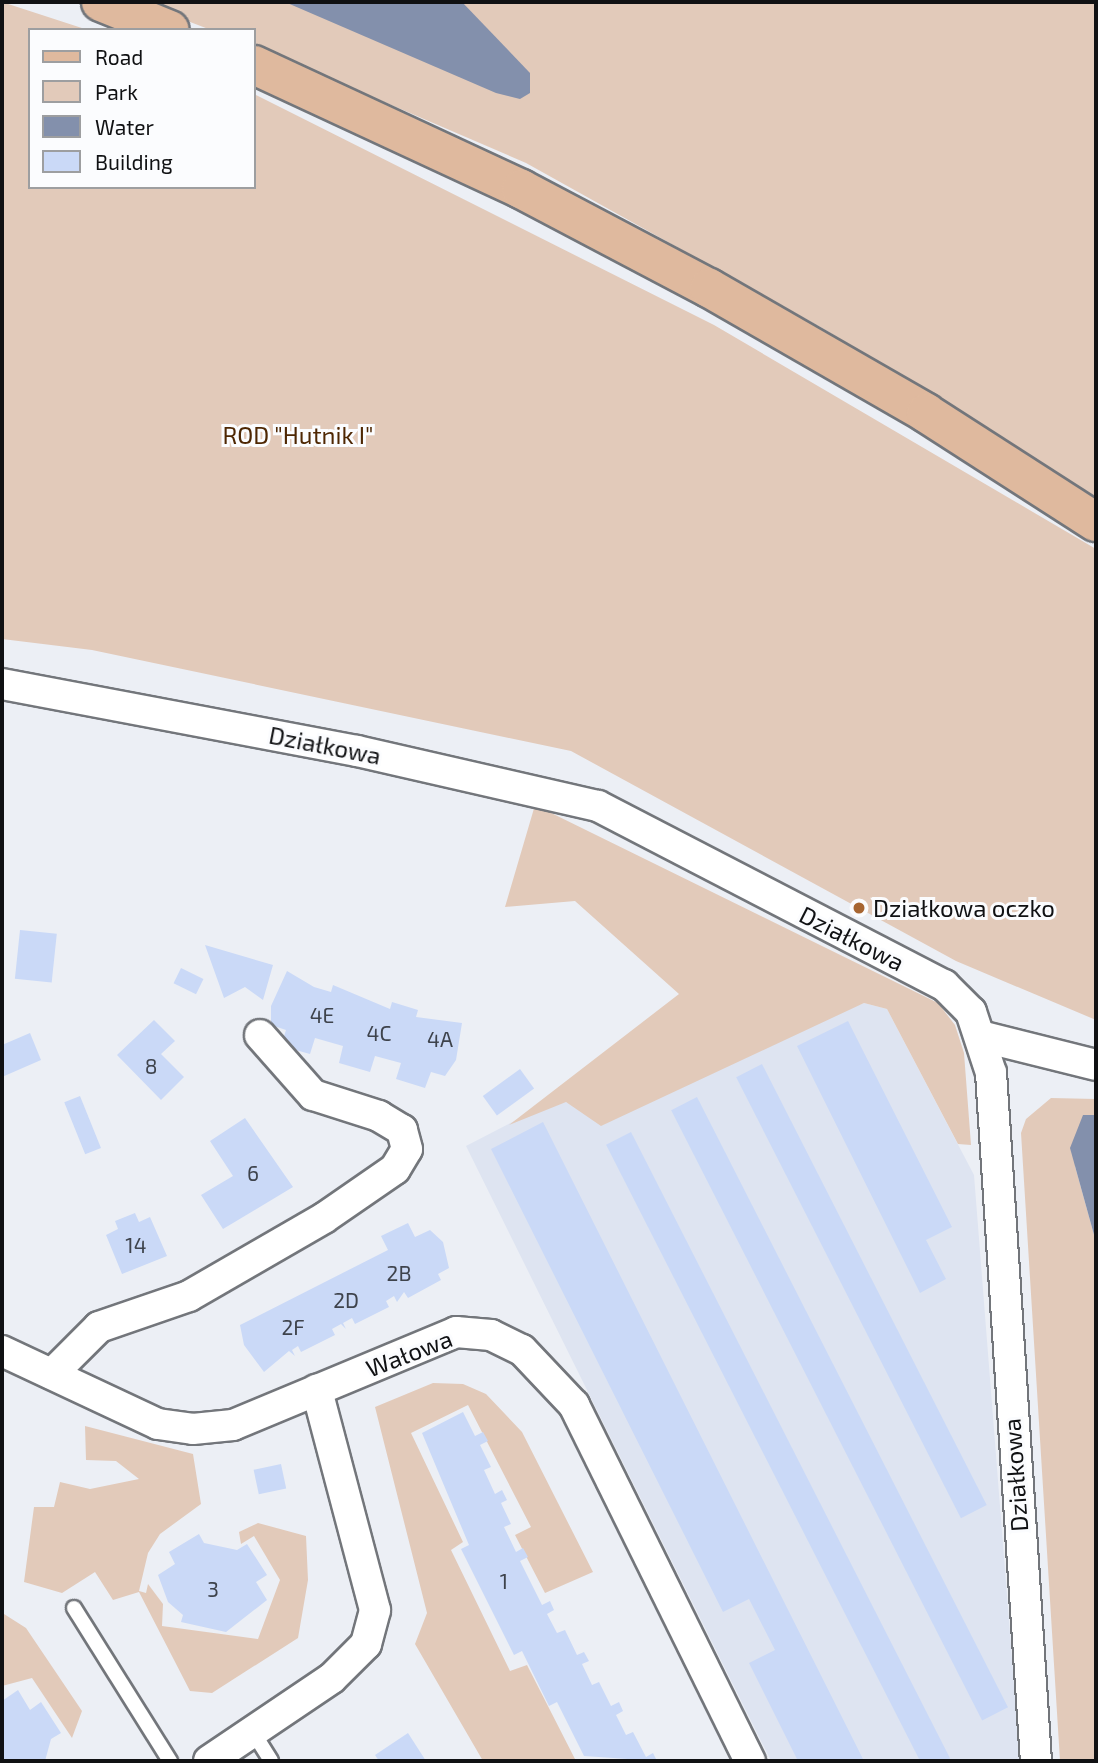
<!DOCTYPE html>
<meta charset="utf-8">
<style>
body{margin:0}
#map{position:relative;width:1098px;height:1763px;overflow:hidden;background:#eceff5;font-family:"Exo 2",sans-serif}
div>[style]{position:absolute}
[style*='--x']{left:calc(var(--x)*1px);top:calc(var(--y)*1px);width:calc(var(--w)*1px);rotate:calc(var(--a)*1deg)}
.built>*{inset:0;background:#dee4f1}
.green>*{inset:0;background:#e2caba}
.water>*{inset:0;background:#8390ac}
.building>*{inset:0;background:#cad9f7;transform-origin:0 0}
.roads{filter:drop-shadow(2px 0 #73767b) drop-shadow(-2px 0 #73767b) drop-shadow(0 2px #73767b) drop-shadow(0 -2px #73767b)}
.service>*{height:14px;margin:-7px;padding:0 7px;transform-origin:7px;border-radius:7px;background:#fff}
.minor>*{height:30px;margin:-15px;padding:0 15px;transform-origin:15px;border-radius:15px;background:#fff}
.primary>*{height:38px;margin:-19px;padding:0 19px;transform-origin:19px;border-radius:19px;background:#dfb99e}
.dots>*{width:19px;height:19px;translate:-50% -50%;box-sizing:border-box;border:4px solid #fbfcfe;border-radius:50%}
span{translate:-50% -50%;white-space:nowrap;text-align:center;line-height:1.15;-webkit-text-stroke:6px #fbfcfe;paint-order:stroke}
.number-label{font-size:21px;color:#3e434c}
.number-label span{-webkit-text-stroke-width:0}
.park-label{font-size:24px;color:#4e2703}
.street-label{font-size:24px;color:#101113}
.poi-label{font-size:24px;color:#101113}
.left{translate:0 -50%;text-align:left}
.frame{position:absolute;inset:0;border:4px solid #101113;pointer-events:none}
.legend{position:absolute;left:28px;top:28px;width:228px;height:161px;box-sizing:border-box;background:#fbfcfe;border:2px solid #9d9ea0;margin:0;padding:9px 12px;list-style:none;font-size:21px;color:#101113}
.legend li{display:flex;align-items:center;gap:14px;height:35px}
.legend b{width:35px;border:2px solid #9d9ea0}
</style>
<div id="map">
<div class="built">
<i style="clip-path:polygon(864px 1003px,887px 1009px,974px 1175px,1020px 1761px,771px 1761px,466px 1146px,545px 1105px,566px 1102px,584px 1110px)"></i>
</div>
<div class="green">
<i style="clip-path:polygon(2px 2px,88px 30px,30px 30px,30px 187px,254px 187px,254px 94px,714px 325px,1096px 549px,1096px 1020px,956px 961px,571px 751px,92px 650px,2px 639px)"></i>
<i style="clip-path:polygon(138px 2px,1096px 2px,1096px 497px,824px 329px,526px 163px,254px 46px,254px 30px,211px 30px)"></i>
<i style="clip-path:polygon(535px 805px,938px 1003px,955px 1025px,964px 1053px,971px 1145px,958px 1144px,887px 1009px,864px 1003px,601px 1126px,566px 1102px,509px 1125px,679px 994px,575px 901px,505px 907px)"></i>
<i style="clip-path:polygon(1051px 1098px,1096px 1099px,1096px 1116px,1075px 1166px,1096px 1242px,1096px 1761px,1060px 1761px,1021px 1133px,1026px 1119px)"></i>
<i style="clip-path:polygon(433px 1383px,463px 1384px,486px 1394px,522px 1432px,593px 1572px,545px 1593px,515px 1535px,531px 1527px,468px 1405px,411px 1433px,463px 1542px,451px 1550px,510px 1671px,527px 1665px,576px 1761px,483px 1761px,415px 1644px,427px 1613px,375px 1407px)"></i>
<i style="clip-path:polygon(85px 1426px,193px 1454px,201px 1504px,160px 1534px,148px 1553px,139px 1591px,146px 1593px,148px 1584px,163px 1604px,162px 1626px,258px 1639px,280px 1580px,254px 1536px,241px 1544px,239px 1532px,258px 1523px,306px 1536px,308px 1580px,298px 1638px,212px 1693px,190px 1691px,139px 1592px,113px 1600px,95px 1572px,62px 1593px,24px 1582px,34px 1507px,54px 1507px,60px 1482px,90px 1489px,139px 1479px,116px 1461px,86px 1460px)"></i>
<i style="clip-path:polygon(4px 1614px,26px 1628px,82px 1711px,72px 1738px,32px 1678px,2px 1686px)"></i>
</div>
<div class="water">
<i style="clip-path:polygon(285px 2px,462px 2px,530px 73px,530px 93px,520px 99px,496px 93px)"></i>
<i style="clip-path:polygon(1083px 1115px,1096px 1115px,1096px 1242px,1070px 1148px)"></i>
</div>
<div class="building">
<i style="left:20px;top:930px;width:37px;height:49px;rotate:6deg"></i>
<i style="clip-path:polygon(205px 945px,273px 965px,263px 1000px,245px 987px,224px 998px)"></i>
<i style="left:181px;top:968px;width:25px;height:17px;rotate:26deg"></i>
<i style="clip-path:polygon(287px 971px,314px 987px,331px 992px,333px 985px,390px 1009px,392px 1002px,418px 1010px,416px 1017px,462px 1023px,456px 1060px,445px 1076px,431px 1072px,425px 1088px,396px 1079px,401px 1063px,375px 1056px,370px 1072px,339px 1063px,343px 1046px,315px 1038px,310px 1054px,281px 1046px,286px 1030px,271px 1025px,271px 1006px)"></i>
<i style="clip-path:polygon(154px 1020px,175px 1041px,161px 1054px,184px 1077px,161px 1100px,117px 1055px)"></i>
<i style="clip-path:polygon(848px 1021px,952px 1227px,926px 1240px,946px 1279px,920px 1293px,797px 1046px)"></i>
<i style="clip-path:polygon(30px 1033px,41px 1060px,2px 1077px,2px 1045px)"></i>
<i style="left:762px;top:1064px;width:495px;height:29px;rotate:63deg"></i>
<i style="left:520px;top:1069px;width:24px;height:46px;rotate:54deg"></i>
<i style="left:80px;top:1096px;width:56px;height:17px;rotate:68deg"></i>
<i style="left:697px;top:1097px;width:685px;height:29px;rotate:63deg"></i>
<i style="clip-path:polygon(245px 1118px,293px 1187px,223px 1229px,201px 1195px,233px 1176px,210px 1141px)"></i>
<i style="clip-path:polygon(543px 1122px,864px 1761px,798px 1761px,749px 1663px,775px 1650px,749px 1599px,723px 1612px,491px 1149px)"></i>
<i style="left:631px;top:1132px;width:703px;height:28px;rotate:63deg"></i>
<i style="clip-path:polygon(135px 1213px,139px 1222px,150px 1217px,167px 1256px,122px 1274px,106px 1235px,118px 1229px,115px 1221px)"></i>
<i style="clip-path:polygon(408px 1223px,415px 1237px,430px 1230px,443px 1242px,449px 1268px,438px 1274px,441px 1280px,408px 1298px,404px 1292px,397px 1302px,394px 1296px,386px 1301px,389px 1307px,355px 1324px,352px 1318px,343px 1323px,346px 1329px,341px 1324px,332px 1329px,335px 1335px,301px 1352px,298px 1346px,292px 1350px,295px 1356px,289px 1351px,264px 1372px,244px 1345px,240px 1325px,388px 1250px,381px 1236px)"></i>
<i style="clip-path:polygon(463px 1412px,475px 1436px,483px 1432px,488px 1441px,480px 1445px,491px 1467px,484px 1470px,495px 1494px,502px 1490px,507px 1500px,501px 1503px,511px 1524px,504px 1527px,516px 1552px,523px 1548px,528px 1557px,520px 1561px,542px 1605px,550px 1601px,554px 1610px,547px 1614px,557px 1633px,565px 1630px,577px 1655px,584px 1652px,589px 1661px,582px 1664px,592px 1685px,599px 1682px,611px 1706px,619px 1702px,623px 1711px,616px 1715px,626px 1735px,633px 1732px,646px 1757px,653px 1753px,657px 1761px,584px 1756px,557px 1702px,549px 1706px,522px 1651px,514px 1655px,461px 1549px,469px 1545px,422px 1433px)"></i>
<i style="left:281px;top:1464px;width:25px;height:28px;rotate:78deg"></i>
<i style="clip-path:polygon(199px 1534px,204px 1543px,237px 1550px,247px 1544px,267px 1575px,256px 1582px,267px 1600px,226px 1632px,181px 1622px,183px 1615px,168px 1602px,158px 1575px,175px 1564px,169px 1552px)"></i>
<i style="clip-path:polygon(18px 1690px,30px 1710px,41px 1702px,61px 1733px,51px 1739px,45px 1761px,2px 1761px,2px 1701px)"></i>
<i style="clip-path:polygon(408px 1733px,426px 1761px,379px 1761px,375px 1755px)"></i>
</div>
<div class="roads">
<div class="service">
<i style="--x:74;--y:1608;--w:181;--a:57.9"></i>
<i style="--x:253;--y:1732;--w:34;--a:58"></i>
</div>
<div class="minor">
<i style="--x:2;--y:684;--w:361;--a:10.7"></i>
<i style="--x:357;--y:751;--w:247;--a:12.9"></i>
<i style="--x:598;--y:806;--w:390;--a:27.4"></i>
<i style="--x:944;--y:985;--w:38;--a:45"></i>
<i style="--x:971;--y:1012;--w:64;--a:71.8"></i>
<i style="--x:991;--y:1073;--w:689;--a:86.26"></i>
<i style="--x:984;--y:1037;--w:115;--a:14"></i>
<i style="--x:2;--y:1351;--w:172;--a:25.1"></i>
<i style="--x:158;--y:1424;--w:35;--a:8"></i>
<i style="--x:193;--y:1429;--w:40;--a:-5.7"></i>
<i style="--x:233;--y:1425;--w:242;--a:-22.6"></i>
<i style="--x:456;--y:1332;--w:35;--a:5"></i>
<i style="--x:491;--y:1335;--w:34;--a:26"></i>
<i style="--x:522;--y:1350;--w:76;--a:46.6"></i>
<i style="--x:574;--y:1405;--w:397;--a:63.7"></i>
<i style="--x:52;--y:1374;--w:66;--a:-45"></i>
<i style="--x:99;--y:1327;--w:95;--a:-19"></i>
<i style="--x:189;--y:1296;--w:156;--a:-30"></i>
<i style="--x:324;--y:1218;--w:86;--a:-34.6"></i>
<i style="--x:395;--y:1169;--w:23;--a:-59"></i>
<i style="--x:407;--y:1149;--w:20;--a:-105"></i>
<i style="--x:402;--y:1130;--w:27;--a:-149"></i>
<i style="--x:379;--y:1116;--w:69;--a:-162.3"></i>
<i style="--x:313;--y:1095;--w:80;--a:-131.5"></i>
<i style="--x:209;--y:1761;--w:148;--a:-34"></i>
<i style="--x:332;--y:1678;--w:48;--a:-45"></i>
<i style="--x:366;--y:1644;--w:35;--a:-75"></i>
<i style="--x:375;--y:1610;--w:228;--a:-104.8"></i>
</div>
<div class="primary">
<i style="--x:101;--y:2;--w:74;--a:22.1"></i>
<i style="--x:254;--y:65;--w:294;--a:24.9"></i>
<i style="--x:521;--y:189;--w:212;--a:27.8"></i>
<i style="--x:709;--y:288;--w:250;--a:29.9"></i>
<i style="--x:926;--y:413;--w:202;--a:32.7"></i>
</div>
</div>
<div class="dots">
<i style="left:859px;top:908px;background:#a76531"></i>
</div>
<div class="number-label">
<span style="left:322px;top:1015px">4E</span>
<span style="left:379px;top:1033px">4C</span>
<span style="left:440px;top:1039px">4A</span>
<span style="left:151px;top:1066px">8</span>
<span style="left:253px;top:1173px">6</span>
<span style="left:136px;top:1245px">14</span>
<span style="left:399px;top:1273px">2B</span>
<span style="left:346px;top:1300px">2D</span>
<span style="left:293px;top:1327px">2F</span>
<span style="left:504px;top:1581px">1</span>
<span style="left:213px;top:1589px">3</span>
</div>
<div class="park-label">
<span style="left:298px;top:435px">ROD "Hutnik I"</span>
</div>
<div class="street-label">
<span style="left:325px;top:745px;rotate:11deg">Działkowa</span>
<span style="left:852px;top:938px;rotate:27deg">Działkowa</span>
<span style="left:409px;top:1353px;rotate:-21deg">Wałowa</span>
<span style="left:1015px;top:1475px;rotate:-94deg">Działkowa</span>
</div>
<div class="poi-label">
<span class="left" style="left:873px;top:908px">Działkowa oczko</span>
</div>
<div class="frame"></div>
<ul class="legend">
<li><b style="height:9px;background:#dfb99e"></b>Road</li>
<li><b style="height:19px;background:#e2caba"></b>Park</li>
<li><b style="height:19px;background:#8390ac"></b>Water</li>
<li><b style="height:19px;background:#cad9f7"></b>Building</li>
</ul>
</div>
